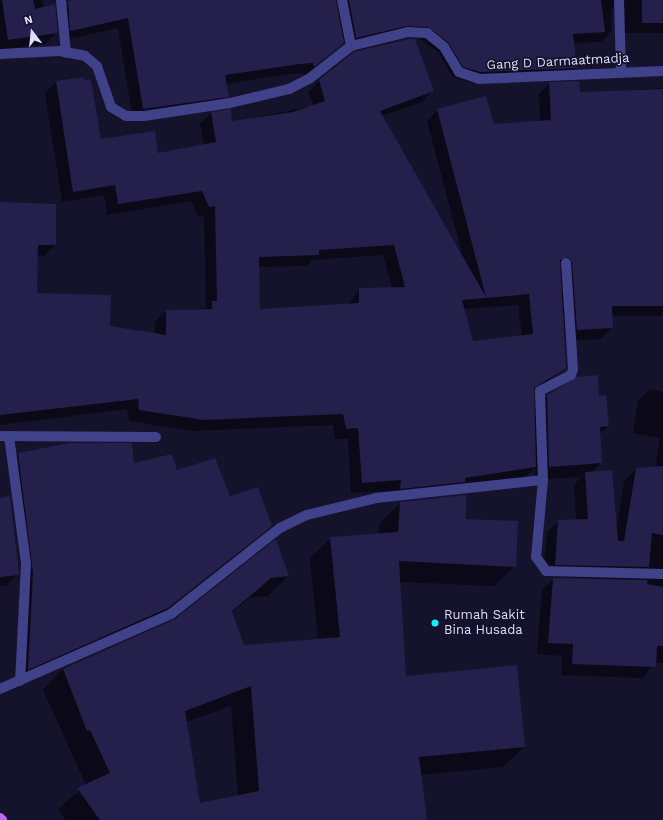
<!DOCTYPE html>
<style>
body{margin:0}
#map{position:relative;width:663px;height:820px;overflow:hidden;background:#15122b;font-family:"Work Sans",sans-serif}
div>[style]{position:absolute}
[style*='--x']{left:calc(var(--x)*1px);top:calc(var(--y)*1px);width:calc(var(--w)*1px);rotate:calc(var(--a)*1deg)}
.shadow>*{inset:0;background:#0007}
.building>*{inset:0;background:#251f4b;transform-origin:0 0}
.street>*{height:10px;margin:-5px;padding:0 5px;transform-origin:5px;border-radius:5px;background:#3f4288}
.primary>*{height:10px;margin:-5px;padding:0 5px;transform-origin:5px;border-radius:5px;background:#b968fa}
.dots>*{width:11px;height:11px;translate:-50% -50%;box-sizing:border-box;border:2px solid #15122b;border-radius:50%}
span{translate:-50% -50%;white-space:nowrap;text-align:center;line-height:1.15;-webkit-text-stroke:3.5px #15122b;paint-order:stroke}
.street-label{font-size:13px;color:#dfddfe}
.poi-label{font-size:13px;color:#dfddfe}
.left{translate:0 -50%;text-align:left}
.north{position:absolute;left:12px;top:12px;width:40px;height:40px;-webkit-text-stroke:3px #15122b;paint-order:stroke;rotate:344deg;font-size:11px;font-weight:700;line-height:16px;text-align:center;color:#dfddfe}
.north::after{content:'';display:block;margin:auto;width:14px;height:18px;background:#dfddfe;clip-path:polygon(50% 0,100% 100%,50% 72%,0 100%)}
</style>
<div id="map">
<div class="shadow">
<i style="clip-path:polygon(0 0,41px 0,57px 32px,45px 44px,0 50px)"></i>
<i style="clip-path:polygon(76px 0,663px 0,663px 33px,616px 33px,615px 10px,612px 7px,611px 31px,601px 42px,573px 43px,576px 68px,566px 78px,469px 82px,453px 77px,438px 52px,417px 37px,396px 36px,346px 48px,336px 7px,343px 43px,304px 76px,303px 73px,289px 74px,226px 84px,228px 96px,217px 107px,133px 119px,118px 28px,60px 41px,58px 13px)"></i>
<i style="clip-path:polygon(evenodd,319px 81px,432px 91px,422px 102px,382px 116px,462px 254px,427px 121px,438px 110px,493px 125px,540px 122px,539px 94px,550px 83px,579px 93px,663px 88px,663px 316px,612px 316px,612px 328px,601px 339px,566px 341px,561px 293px,565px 368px,533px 392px,534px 409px,547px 396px,598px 397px,608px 426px,599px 435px,601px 463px,591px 473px,617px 526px,624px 481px,636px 469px,655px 468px,660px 438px,633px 433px,638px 401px,650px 389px,663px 392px,663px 663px,655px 663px,643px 678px,561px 675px,562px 656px,537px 654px,542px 590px,554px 579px,654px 581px,543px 576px,547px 532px,559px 521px,576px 520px,574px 485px,581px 477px,535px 480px,535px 468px,524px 478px,390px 499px,390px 491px,351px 493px,348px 439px,335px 439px,333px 425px,192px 431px,129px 421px,127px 409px,0 425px,0 203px,55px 245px,44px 256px,37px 255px,36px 294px,109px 327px,155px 334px,155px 322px,166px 311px,206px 308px,204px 216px,198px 217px,191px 201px,107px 215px,104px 195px,62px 202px,45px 93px,56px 82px,101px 140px,157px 154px,204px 146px,200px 124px,211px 113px,230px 111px,232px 122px,313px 106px,308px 92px,319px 81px,383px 255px,392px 288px,359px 289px,348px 305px,259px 310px,258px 267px,307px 266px,312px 260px,383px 255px,319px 81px,518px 305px,522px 336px,472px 342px,463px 309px,518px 305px)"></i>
<i style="clip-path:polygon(18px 454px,176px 471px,230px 498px,271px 526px,156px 619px,18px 679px,23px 584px,8px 464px)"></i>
<i style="clip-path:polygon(0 499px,18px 574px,7px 585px,0 586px)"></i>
<i style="clip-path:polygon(evenodd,400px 503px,466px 520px,515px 566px,494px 586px,399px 582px,405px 677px,524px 747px,503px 767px,420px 775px,426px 820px,66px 820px,58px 809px,86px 785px,43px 690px,63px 669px,175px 620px,276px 541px,288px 576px,268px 596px,249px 598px,231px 613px,243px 646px,318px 639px,310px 558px,331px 538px,379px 534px,380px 523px,400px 503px,231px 706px,238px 796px,199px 804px,186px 722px,231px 706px)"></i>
</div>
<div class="building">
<i style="clip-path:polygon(2px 0,33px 0,35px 9px,55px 4px,58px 33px,8px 40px)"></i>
<i style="clip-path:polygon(74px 0,336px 0,344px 43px,314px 67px,313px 63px,300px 64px,225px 75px,229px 97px,143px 109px,128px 18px,70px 31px,68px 1px)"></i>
<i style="clip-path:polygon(349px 0,601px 0,605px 32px,573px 34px,577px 68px,480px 72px,463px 67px,448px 42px,428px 27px,407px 26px,356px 38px)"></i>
<i style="left:642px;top:0;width:21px;height:23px"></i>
<i style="clip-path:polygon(evenodd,409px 39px,415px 39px,434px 91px,380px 111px,486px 297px,437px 109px,486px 96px,494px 124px,551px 120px,549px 82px,579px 81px,580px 92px,663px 89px,663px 306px,612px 306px,613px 328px,577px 330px,572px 262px,568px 257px,560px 260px,566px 368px,534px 388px,536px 467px,465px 478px,465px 482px,400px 489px,401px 480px,362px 483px,358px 428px,346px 429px,343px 414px,204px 420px,139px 410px,138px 399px,0 415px,0 202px,56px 204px,56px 245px,38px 245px,37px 293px,111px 295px,110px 326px,166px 335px,166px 310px,212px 309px,212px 301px,217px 301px,215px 206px,209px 207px,202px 191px,118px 204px,115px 185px,73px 192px,56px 81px,84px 77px,85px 80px,91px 79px,101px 139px,155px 131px,158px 153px,216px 142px,211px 112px,231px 109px,232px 121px,293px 112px,325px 101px,319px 80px,354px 52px,409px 39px,394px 245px,405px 287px,359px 288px,359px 303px,260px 309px,259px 257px,319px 255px,319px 250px,394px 245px,409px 39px,529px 294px,533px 334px,473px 341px,462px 300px,529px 294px)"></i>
<i style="clip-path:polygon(598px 375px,599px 396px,606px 395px,609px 426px,600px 427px,602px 463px,549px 467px,547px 395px,577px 377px)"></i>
<i style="clip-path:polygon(70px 443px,132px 443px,134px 463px,172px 454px,177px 470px,215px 458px,230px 496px,258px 487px,272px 526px,168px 608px,28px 670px,33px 573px,18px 453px)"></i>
<i style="clip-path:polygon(663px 466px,663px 535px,652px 533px,649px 567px,555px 565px,558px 520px,588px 519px,585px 472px,612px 470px,618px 541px,624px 541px,636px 468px)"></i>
<i style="clip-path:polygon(evenodd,466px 495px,466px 519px,518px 521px,516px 567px,399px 561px,406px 676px,517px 665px,525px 747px,419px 757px,427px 820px,100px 820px,77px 788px,110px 773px,90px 730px,87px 731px,63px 669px,175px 619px,276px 539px,289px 576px,271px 578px,232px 611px,244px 645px,340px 637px,330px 537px,398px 532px,400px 502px,466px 495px,251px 686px,259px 791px,200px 803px,185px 711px,251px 686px)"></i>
<i style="clip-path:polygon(10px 496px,19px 575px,0 577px,0 498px)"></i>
<i style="clip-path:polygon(553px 578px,648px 580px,647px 584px,663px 587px,663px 646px,657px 646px,656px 667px,572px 664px,573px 644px,548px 643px)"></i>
</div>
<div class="street">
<i style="--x:61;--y:0;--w:53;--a:84.6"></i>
<i style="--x:342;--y:0;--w:47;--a:78.9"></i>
<i style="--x:619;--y:0;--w:72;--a:88.4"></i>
<i style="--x:0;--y:54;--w:60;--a:-2.9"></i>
<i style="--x:60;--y:51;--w:25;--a:11"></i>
<i style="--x:85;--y:56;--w:16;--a:40"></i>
<i style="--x:97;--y:66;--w:43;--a:71.1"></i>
<i style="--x:111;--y:107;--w:17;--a:31"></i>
<i style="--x:126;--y:116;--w:18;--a:0"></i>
<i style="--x:144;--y:116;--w:87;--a:-8.6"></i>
<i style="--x:230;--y:103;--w:61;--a:-13.3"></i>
<i style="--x:289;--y:89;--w:22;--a:-27"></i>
<i style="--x:309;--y:79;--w:53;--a:-38.2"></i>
<i style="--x:351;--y:46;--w:59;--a:-13.8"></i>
<i style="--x:408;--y:32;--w:19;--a:3"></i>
<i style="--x:427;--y:33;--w:22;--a:39"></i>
<i style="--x:444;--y:47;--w:29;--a:59"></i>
<i style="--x:459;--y:72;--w:21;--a:19"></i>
<i style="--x:479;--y:79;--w:184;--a:-2.5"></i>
<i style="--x:566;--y:263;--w:106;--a:86.2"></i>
<i style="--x:573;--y:369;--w:6;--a:108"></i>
<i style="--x:571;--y:375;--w:35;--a:153"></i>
<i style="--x:540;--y:391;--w:89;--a:88.1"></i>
<i style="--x:543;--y:480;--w:77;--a:95.2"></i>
<i style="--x:536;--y:557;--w:17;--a:54"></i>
<i style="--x:546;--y:571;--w:117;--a:1.5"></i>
<i style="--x:0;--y:436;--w:156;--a:0.4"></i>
<i style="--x:9;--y:436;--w:129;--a:82.4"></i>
<i style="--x:26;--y:564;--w:117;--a:92.9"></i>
<i style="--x:0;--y:689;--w:187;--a:-23.7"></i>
<i style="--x:171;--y:614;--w:139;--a:-38.3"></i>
<i style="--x:280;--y:528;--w:30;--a:-26"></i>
<i style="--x:307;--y:515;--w:71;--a:-13.8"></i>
<i style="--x:376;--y:498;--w:168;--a:-6.2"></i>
</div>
<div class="primary">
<i style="--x:0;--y:818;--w:3;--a:45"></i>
</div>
<div class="dots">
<i style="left:435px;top:623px;background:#10f1f7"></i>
</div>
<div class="street-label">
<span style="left:558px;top:62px;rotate:-3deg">Gang D Darmaatmadja</span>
</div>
<div class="poi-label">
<span class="left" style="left:444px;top:623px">Rumah Sakit<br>Bina Husada</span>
</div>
<div class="north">N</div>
</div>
